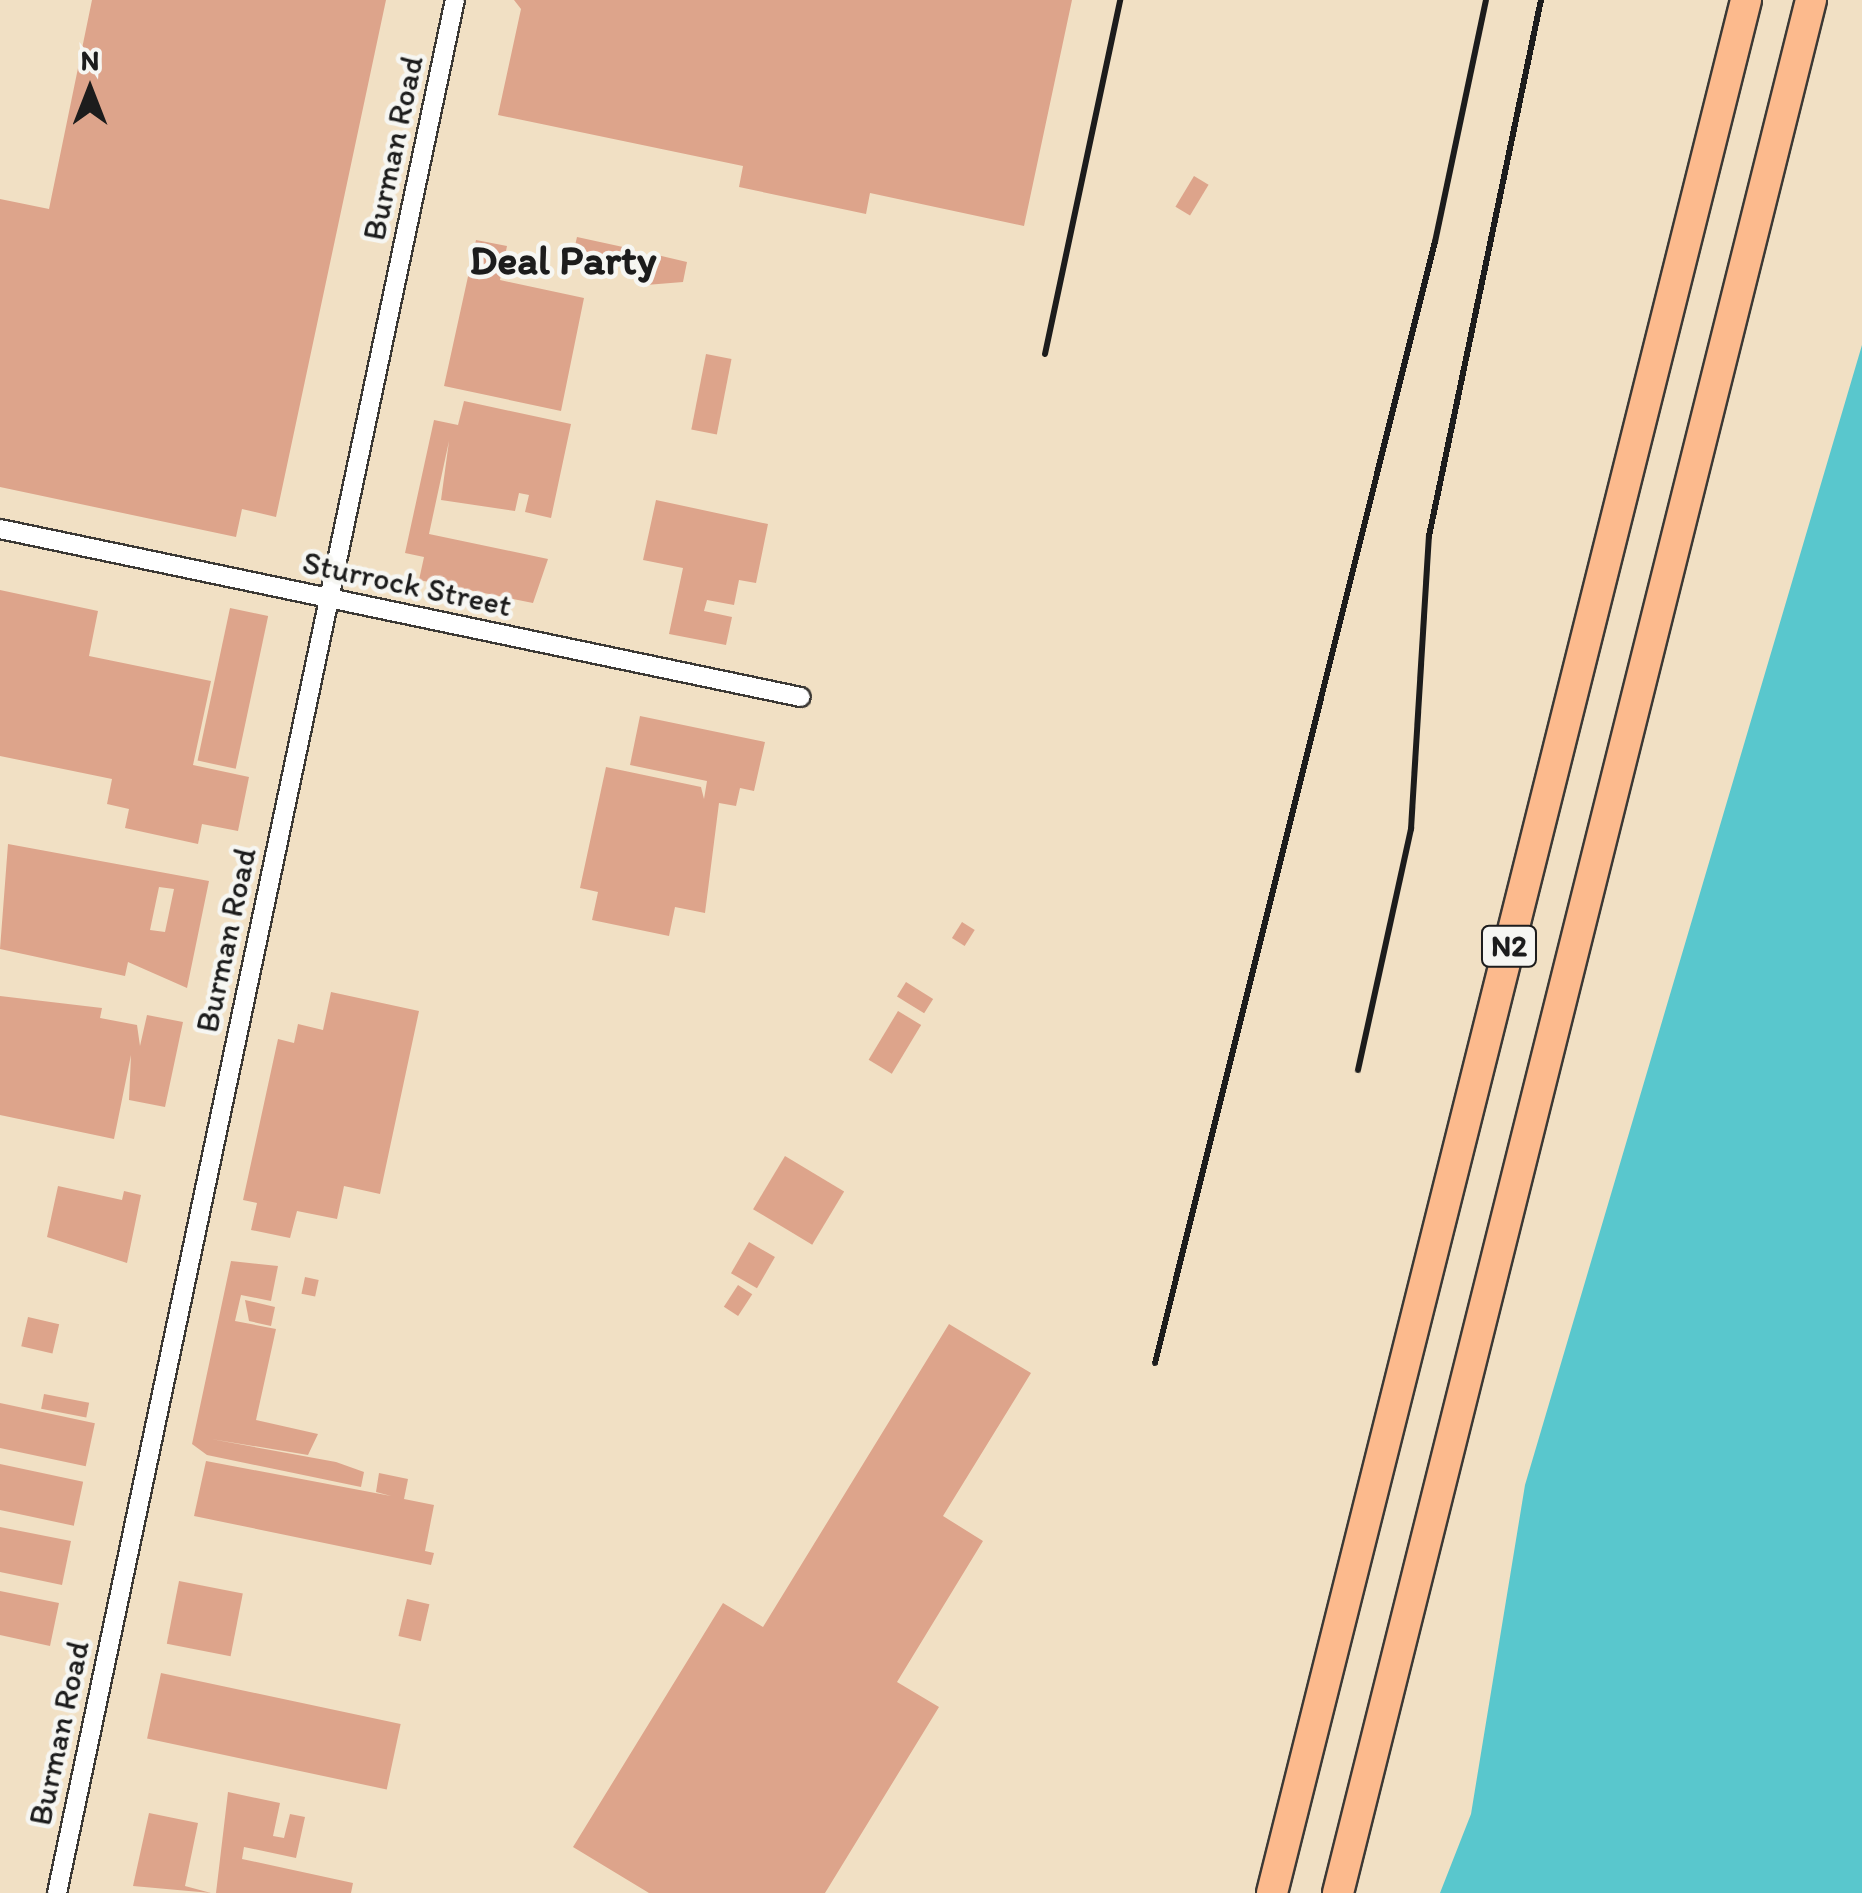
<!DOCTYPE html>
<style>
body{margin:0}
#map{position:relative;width:1862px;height:1893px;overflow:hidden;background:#f1e0c4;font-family:Itim,sans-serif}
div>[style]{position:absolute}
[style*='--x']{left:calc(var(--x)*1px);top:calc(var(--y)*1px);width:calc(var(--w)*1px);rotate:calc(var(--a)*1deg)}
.water>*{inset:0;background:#59c7cd}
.building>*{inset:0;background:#dda48b;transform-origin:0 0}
.roads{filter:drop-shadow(2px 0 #3c3935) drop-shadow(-2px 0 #3c3935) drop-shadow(0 2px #3c3935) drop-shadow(0 -2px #3c3935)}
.minor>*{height:18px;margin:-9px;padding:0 9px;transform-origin:9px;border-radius:9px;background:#fff}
.motorway>*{height:30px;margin:-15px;padding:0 15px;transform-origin:15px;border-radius:15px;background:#fcba8d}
.rail>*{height:6px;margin:-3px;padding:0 3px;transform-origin:3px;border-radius:3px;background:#1c1c1c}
span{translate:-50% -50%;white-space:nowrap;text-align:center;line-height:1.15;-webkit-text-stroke:9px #f6f6f2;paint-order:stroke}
.shield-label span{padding:2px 8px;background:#f6f6f2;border:2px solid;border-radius:8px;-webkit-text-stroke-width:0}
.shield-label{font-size:30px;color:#1c1c1c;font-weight:700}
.street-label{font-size:32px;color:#1c1c1c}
.district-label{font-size:42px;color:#1c1c1c;font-weight:700}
.north{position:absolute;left:40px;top:40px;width:100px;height:100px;-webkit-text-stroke:8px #f6f6f2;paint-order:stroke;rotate:0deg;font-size:28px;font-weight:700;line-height:40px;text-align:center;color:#1c1c1c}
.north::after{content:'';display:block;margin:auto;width:35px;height:45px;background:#1c1c1c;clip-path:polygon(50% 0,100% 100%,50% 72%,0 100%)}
</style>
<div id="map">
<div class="water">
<i style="clip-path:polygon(1862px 345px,1862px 1893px,1440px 1893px,1471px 1814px,1525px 1485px)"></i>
</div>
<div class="building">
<i style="clip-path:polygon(92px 0,386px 0,276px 517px,242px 509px,236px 537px,0 487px,0 199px,49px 209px)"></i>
<i style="clip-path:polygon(514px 0,1072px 0,1024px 226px,870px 193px,866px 214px,739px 187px,743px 166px,498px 115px,521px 9px)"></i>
<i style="left:1194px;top:176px;width:17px;height:36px;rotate:31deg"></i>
<i style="clip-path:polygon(577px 237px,623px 247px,620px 260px,572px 259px)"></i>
<i style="clip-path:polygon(476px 240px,507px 246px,500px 280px,584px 298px,561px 411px,444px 386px)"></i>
<i style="clip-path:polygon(653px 254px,687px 262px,683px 282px,646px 285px)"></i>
<i style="left:706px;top:354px;width:26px;height:77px;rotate:11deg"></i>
<i style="clip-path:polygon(464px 401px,571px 424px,551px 518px,525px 512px,529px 495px,519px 493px,515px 511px,441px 500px,449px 441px,429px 534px,548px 559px,533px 603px,419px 580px,424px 557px,405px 553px,434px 420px,458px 425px)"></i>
<i style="clip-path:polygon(656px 500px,768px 524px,756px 583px,739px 580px,734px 605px,707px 600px,704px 611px,732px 617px,726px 645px,669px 634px,683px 568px,643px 560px)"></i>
<i style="clip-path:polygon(0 590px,98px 611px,89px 656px,211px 681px,193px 765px,249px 777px,238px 831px,202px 824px,198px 844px,125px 828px,129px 809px,107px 804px,112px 779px,0 756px)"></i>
<i style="left:230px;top:608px;width:39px;height:156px;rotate:12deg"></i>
<i style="clip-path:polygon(640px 716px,765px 742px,754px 791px,740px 788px,736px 806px,719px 803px,705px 913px,675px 907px,669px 936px,592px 920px,598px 892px,580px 888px,606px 767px,701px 787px,704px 799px,707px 781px,630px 765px)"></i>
<i style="clip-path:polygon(evenodd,8px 844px,209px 881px,187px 988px,128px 962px,125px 976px,0 949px,8px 844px,159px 887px,174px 889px,165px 932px,150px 930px,159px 887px)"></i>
<i style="left:962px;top:922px;width:15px;height:19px;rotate:32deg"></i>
<i style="left:906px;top:982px;width:32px;height:17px;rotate:32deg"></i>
<i style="clip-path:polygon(331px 992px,419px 1011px,380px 1194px,344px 1186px,337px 1219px,297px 1211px,290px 1238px,251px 1230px,257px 1203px,243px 1200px,278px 1039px,294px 1043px,298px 1024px,323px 1030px)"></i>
<i style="clip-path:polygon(0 996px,102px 1008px,100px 1018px,137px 1025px,140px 1046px,147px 1015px,183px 1022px,165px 1107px,129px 1100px,131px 1055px,114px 1139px,0 1115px)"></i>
<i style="left:898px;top:1011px;width:27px;height:57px;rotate:31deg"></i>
<i style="left:785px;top:1156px;width:69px;height:62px;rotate:31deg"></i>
<i style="clip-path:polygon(58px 1186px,122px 1200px,124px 1191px,141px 1195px,127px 1263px,47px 1237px)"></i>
<i style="left:749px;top:1242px;width:30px;height:36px;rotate:30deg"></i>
<i style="clip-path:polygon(231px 1261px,278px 1266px,271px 1301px,241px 1295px,235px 1321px,276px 1329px,256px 1420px,318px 1434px,308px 1455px,211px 1439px,336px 1462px,364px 1472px,361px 1487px,207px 1455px,192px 1444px)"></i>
<i style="left:305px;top:1277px;width:14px;height:17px;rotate:12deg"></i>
<i style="left:738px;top:1285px;width:17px;height:26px;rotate:33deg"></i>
<i style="clip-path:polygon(245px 1300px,275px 1307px,271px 1326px,249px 1321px)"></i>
<i style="left:28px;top:1317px;width:32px;height:30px;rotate:13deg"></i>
<i style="clip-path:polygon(949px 1324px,1031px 1373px,943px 1516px,983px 1541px,897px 1682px,939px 1707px,825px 1893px,649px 1893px,573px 1847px,723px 1603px,763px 1627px)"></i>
<i style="left:44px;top:1394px;width:46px;height:15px;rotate:11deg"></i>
<i style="left:0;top:1403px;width:97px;height:44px;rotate:12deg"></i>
<i style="clip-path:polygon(206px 1461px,391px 1496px,376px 1492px,379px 1473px,408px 1479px,404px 1499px,434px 1505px,425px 1551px,434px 1553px,431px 1565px,194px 1516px)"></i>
<i style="left:0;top:1464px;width:85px;height:45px;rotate:12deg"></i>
<i style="clip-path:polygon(0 1527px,71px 1541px,62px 1585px,0 1572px)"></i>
<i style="left:179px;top:1581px;width:65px;height:64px;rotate:11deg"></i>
<i style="clip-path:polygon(0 1591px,59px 1603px,50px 1646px,0 1635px)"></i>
<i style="left:407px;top:1599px;width:23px;height:38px;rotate:13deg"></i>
<i style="left:161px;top:1673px;width:245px;height:67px;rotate:12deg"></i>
<i style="clip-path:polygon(228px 1792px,280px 1803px,273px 1836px,284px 1838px,290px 1814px,305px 1817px,296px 1858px,244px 1847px,242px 1859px,353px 1883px,351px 1893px,216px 1893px)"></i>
<i style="clip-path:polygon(149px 1813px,198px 1823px,185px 1886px,211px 1893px,133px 1886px)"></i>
</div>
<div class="roads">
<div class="minor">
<i style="--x:0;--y:529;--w:818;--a:11.85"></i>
<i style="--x:57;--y:1893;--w:1934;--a:-78.13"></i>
</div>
<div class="motorway">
<i style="--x:1272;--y:1893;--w:1951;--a:-75.94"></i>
<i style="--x:1338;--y:1893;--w:1951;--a:-75.97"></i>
</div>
</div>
<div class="rail">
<i style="--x:1045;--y:354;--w:362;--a:-78"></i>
<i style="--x:1358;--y:1070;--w:247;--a:-77.6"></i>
<i style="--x:1411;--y:829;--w:294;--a:-86.5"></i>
<i style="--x:1429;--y:536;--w:548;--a:-78.2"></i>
<i style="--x:1155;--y:1363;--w:1155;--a:-75.98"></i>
<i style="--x:1435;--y:242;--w:247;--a:-78.1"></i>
</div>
<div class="shield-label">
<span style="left:1509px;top:946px">N2</span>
</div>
<div class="street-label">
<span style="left:393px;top:148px;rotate:-78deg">Burman Road</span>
<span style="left:407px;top:584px;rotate:12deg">Sturrock Street</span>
<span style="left:226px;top:940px;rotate:-78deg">Burman Road</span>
<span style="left:59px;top:1733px;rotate:-78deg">Burman Road</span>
</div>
<div class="district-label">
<span style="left:563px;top:260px">Deal Party</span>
</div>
<div class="north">N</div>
</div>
